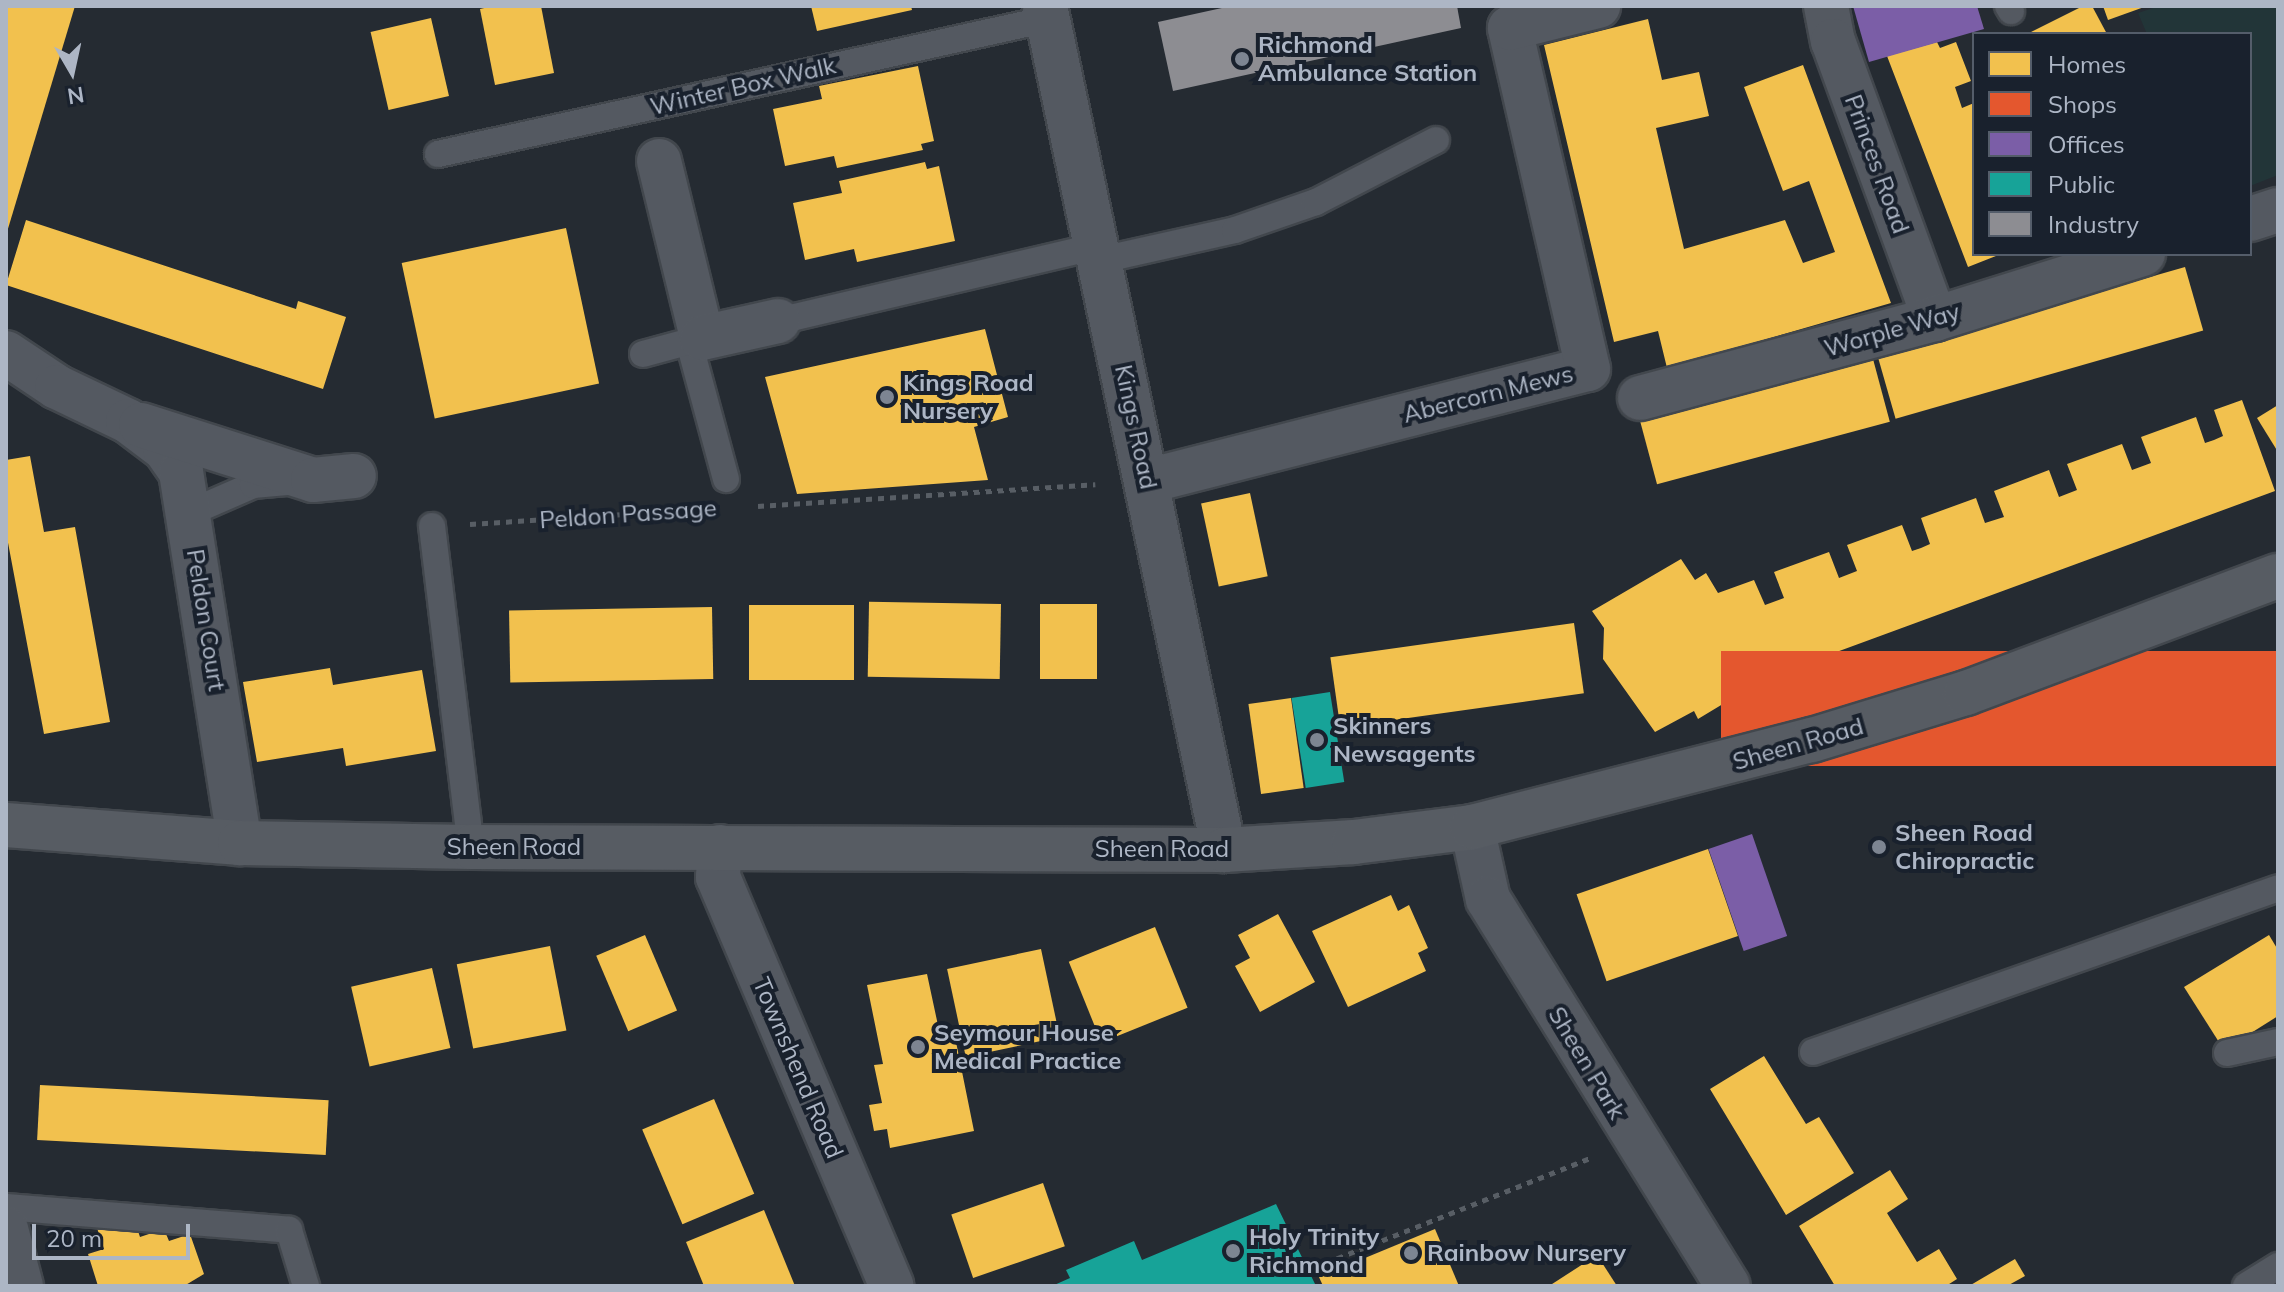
<!DOCTYPE html>
<style>
body{margin:0}
#map{position:relative;width:2284px;height:1292px;overflow:hidden;background:#252b32;font-family:Mulish,sans-serif}
div>[style]{position:absolute}
[style*='--x']{left:calc(var(--x)*1px);top:calc(var(--y)*1px);width:calc(var(--w)*1px);rotate:calc(var(--a)*1deg)}
.green>*{inset:0;background:#223538}
.homes>*{inset:0;background:#f2c14e;transform-origin:0 0}
.shops>*{inset:0;background:#e4572e;transform-origin:0 0}
.offices>*{inset:0;background:#7b5ea7;transform-origin:0 0}
.public>*{inset:0;background:#17a398;transform-origin:0 0}
.industry>*{inset:0;background:#8d8d92}
.path>*{height:5px;margin-top:-2.5px;transform-origin:0;background:repeating-linear-gradient(90deg,#585e65 0 6px,transparent 0 12px)}
.roads{filter:drop-shadow(2px 0 #42474d) drop-shadow(-2px 0 #42474d) drop-shadow(0 2px #42474d) drop-shadow(0 -2px #42474d)}
.service>*{height:26px;margin:-13px;padding:0 13px;transform-origin:13px;border-radius:13px;background:#545961}
.minor>*{height:44px;margin:-22px;padding:0 22px;transform-origin:22px;border-radius:22px;background:#545961}
.tertiary>*{height:44px;margin:-22px;padding:0 22px;transform-origin:22px;border-radius:22px;background:#545961}
.primary>*{height:44px;margin:-22px;padding:0 22px;transform-origin:22px;border-radius:22px;background:#575c63}
.dots>*{width:22px;height:22px;translate:-50% -50%;box-sizing:border-box;border:4px solid #19212d;border-radius:50%}
span{translate:-50% -50%;white-space:nowrap;text-align:center;line-height:1.15;-webkit-text-stroke:8px #19212d;paint-order:stroke}
.poi-label{font-size:24px;color:#adb6c5;font-weight:700}
.left{translate:0 -50%;text-align:left}
.street-label{font-size:24px;color:#adb6c5}
.frame{position:absolute;inset:0;border:8px solid #adb6c5;pointer-events:none}
.legend{position:absolute;left:1972px;top:32px;width:280px;height:224px;box-sizing:border-box;background:#19212d;border:2px solid #545d6a;margin:0;padding:10px 14px;list-style:none;font-size:24px;color:#adb6c5}
.legend li{display:flex;align-items:center;gap:16px;height:40px}
.legend b{width:40px;border:2px solid #545d6a}
.north{position:absolute;left:32px;top:32px;width:80px;height:80px;-webkit-text-stroke:6px #19212d;paint-order:stroke;rotate:171deg;font-size:22px;font-weight:700;line-height:32px;text-align:center;color:#adb6c5}
.north::after{content:'';display:block;margin:auto;width:28px;height:36px;background:#adb6c5;clip-path:polygon(50% 0,100% 100%,50% 72%,0 100%)}
.scale{position:absolute;left:32px;top:1224px;width:158px;height:36px;box-sizing:border-box;border:4px solid #adb6c5;border-top:0;padding-left:10px;font-size:24px;line-height:28px;white-space:nowrap;color:#adb6c5;-webkit-text-stroke:6px #19212d;paint-order:stroke}
</style>
<div id="map">
<div class="green">
<i style="clip-path:polygon(2159px 6px,2278px 6px,2278px 175px,2250px 186px,2250px 34px,2147px 34px,2138px 13px)"></i>
</div>
<div class="homes">
<i style="clip-path:polygon(6px 6px,75px 6px,7px 232px,6px 232px)"></i>
<i style="clip-path:polygon(493px 6px,541px 6px,554px 73px,495px 85px,480px 9px)"></i>
<i style="clip-path:polygon(811px 6px,911px 6px,912px 10px,817px 31px)"></i>
<i style="clip-path:polygon(2083px 6px,2092px 6px,2107px 34px,2027px 34px)"></i>
<i style="clip-path:polygon(2103px 6px,2147px 6px,2108px 20px)"></i>
<i style="left:431px;top:18px;width:80px;height:62px;rotate:77deg"></i>
<i style="clip-path:polygon(1648px 19px,1662px 80px,1699px 72px,1709px 116px,1656px 128px,1684px 249px,1785px 220px,1803px 263px,1835px 252px,1809px 181px,1783px 191px,1744px 87px,1803px 65px,1891px 303px,1667px 368px,1658px 331px,1614px 342px,1544px 45px)"></i>
<i style="clip-path:polygon(1937px 42px,1940px 48px,1956px 42px,1971px 81px,1955px 87px,1962px 108px,1974px 103px,1974px 254px,2001px 254px,1968px 267px,1887px 56px)"></i>
<i style="clip-path:polygon(918px 66px,934px 141px,921px 144px,923px 150px,837px 168px,834px 156px,785px 166px,773px 109px,822px 99px,819px 86px)"></i>
<i style="clip-path:polygon(925px 162px,927px 169px,939px 166px,955px 241px,857px 262px,854px 249px,805px 260px,793px 203px,842px 193px,839px 181px)"></i>
<i style="clip-path:polygon(26px 220px,296px 309px,298px 301px,346px 317px,323px 389px,6px 285px)"></i>
<i style="left:566px;top:228px;width:159px;height:168px;rotate:78deg"></i>
<i style="left:2185px;top:267px;width:66px;height:320px;rotate:74deg"></i>
<i style="clip-path:polygon(985px 329px,1008px 417px,974px 427px,988px 480px,797px 494px,765px 377px)"></i>
<i style="left:1873px;top:359px;width:65px;height:241px;rotate:75deg"></i>
<i style="clip-path:polygon(2242px 400px,2275px 491px,1766px 678px,1698px 719px,1694px 711px,1655px 732px,1603px 659px,1604px 628px,1592px 611px,1681px 559px,1695px 580px,1706px 573px,1718px 593px,1754px 580px,1765px 605px,1784px 598px,1774px 572px,1829px 552px,1839px 578px,1857px 571px,1847px 545px,1902px 525px,1912px 551px,1921px 548px,1930px 544px,1921px 518px,1976px 498px,1985px 523px,2004px 517px,1994px 491px,2049px 470px,2059px 497px,2077px 490px,2067px 464px,2122px 444px,2132px 470px,2151px 463px,2141px 437px,2196px 417px,2205px 443px,2214px 440px,2223px 436px,2214px 410px)"></i>
<i style="clip-path:polygon(2278px 405px,2278px 452px,2257px 418px)"></i>
<i style="clip-path:polygon(30px 456px,44px 532px,75px 527px,110px 722px,44px 734px,6px 532px,6px 460px)"></i>
<i style="left:1250px;top:493px;width:85px;height:50px;rotate:78deg"></i>
<i style="left:1001px;top:604px;width:75px;height:132px;rotate:91deg"></i>
<i style="left:1040px;top:604px;width:57px;height:75px"></i>
<i style="left:749px;top:605px;width:105px;height:75px"></i>
<i style="left:712px;top:607px;width:72px;height:203px;rotate:89deg"></i>
<i style="left:1574px;top:623px;width:71px;height:246px;rotate:82deg"></i>
<i style="clip-path:polygon(330px 668px,333px 685px,422px 670px,436px 751px,346px 766px,343px 748px,257px 762px,243px 682px)"></i>
<i style="left:1291px;top:698px;width:91px;height:43px;rotate:82deg"></i>
<i style="left:1708px;top:849px;width:92px;height:139px;rotate:71deg"></i>
<i style="clip-path:polygon(1391px 895px,1398px 911px,1409px 905px,1428px 948px,1418px 953px,1426px 971px,1348px 1007px,1312px 931px)"></i>
<i style="clip-path:polygon(1278px 914px,1315px 982px,1260px 1012px,1235px 966px,1250px 958px,1238px 935px)"></i>
<i style="left:1155px;top:927px;width:87px;height:93px;rotate:68deg"></i>
<i style="left:645px;top:935px;width:82px;height:53px;rotate:67deg"></i>
<i style="clip-path:polygon(2269px 935px,2278px 950px,2278px 1016px,2224px 1050px,2184px 987px)"></i>
<i style="left:550px;top:946px;width:86px;height:95px;rotate:79deg"></i>
<i style="left:1041px;top:949px;width:90px;height:96px;rotate:78deg"></i>
<i style="left:432px;top:968px;width:82px;height:83px;rotate:77deg"></i>
<i style="clip-path:polygon(927px 974px,939px 1030px,953px 1027px,974px 1131px,890px 1148px,887px 1129px,874px 1131px,869px 1105px,882px 1103px,874px 1065px,883px 1064px,867px 985px)"></i>
<i style="clip-path:polygon(1764px 1056px,1806px 1124px,1819px 1117px,1854px 1173px,1786px 1215px,1710px 1089px)"></i>
<i style="left:40px;top:1085px;width:289px;height:55px;rotate:3deg"></i>
<i style="left:714px;top:1099px;width:103px;height:78px;rotate:67deg"></i>
<i style="clip-path:polygon(1890px 1170px,1908px 1199px,1887px 1213px,1917px 1262px,1939px 1249px,1957px 1279px,1946px 1286px,1835px 1286px,1799px 1226px)"></i>
<i style="left:1043px;top:1183px;width:67px;height:97px;rotate:71deg"></i>
<i style="clip-path:polygon(764px 1210px,795px 1286px,704px 1286px,686px 1242px)"></i>
<i style="clip-path:polygon(97px 1228px,138px 1231px,140px 1237px,164px 1229px,169px 1241px,190px 1234px,204px 1274px,184px 1286px,98px 1286px,88px 1254px,104px 1249px)"></i>
<i style="clip-path:polygon(1435px 1229px,1459px 1286px,1323px 1286px,1319px 1277px)"></i>
<i style="clip-path:polygon(1597px 1255px,1617px 1286px,1549px 1286px)"></i>
<i style="clip-path:polygon(2015px 1259px,2025px 1276px,2007px 1286px,1969px 1286px)"></i>
</div>
<div class="shops">
<i style="left:2278px;top:651px;width:115px;height:557px;rotate:90deg"></i>
</div>
<div class="offices">
<i style="clip-path:polygon(1853px 6px,1977px 6px,1984px 29px,1869px 62px)"></i>
<i style="left:1752px;top:834px;width:108px;height:46px;rotate:71deg"></i>
</div>
<div class="public">
<i style="left:1330px;top:692px;width:91px;height:39px;rotate:81deg"></i>
<i style="clip-path:polygon(1276px 1204px,1316px 1286px,1052px 1286px,1070px 1278px,1066px 1270px,1134px 1241px,1142px 1260px)"></i>
</div>
<div class="industry">
<i style="clip-path:polygon(1231px 6px,1457px 6px,1461px 28px,1173px 91px,1158px 22px)"></i>
</div>
<div class="path">
<i style="--x:758;--y:506;--w:338;--a:-3.7"></i>
<i style="--x:470;--y:524;--w:230;--a:-3.7"></i>
<i style="--x:1315;--y:1267;--w:299;--a:-21.6"></i>
</div>
<div class="roads">
<div class="service">
<i style="--x:2008;--y:6;--w:6;--a:59"></i>
<i style="--x:438;--y:154;--w:625;--a:-12.48"></i>
<i style="--x:1101;--y:260;--w:137;--a:-12.6"></i>
<i style="--x:1235;--y:230;--w:86;--a:-19.1"></i>
<i style="--x:1316;--y:202;--w:135;--a:-27.3"></i>
<i style="--x:778;--y:321;--w:328;--a:-13.2"></i>
<i style="--x:689;--y:342;--w:142;--a:74.9"></i>
<i style="--x:643;--y:354;--w:61;--a:-15.2"></i>
<i style="--x:189;--y:513;--w:70;--a:-23.6"></i>
<i style="--x:253;--y:485;--w:37;--a:-5"></i>
<i style="--x:432;--y:526;--w:323;--a:83.1"></i>
<i style="--x:1813;--y:1052;--w:493;--a:-19.4"></i>
<i style="--x:2227;--y:1053;--w:52;--a:-12.2"></i>
<i style="--x:6;--y:1207;--w:284;--a:4.6"></i>
<i style="--x:289;--y:1230;--w:59;--a:73.1"></i>
<i style="--x:2246;--y:1286;--w:38;--a:-32"></i>
</div>
<div class="minor">
<i style="--x:1826;--y:6;--w:36;--a:79"></i>
<i style="--x:1833;--y:41;--w:296;--a:69.9"></i>
<i style="--x:659;--y:161;--w:182;--a:76.3"></i>
<i style="--x:702;--y:338;--w:78;--a:-12.6"></i>
<i style="--x:2250;--y:219;--w:29;--a:-18"></i>
<i style="--x:6;--y:353;--w:61;--a:33.7"></i>
<i style="--x:57;--y:387;--w:79;--a:25.6"></i>
<i style="--x:128;--y:421;--w:46;--a:37.1"></i>
<i style="--x:165;--y:449;--w:28;--a:55"></i>
<i style="--x:181;--y:472;--w:376;--a:81"></i>
<i style="--x:1640;--y:398;--w:305;--a:-15"></i>
<i style="--x:1935;--y:319;--w:218;--a:-17.4"></i>
<i style="--x:141;--y:425;--w:181;--a:17.7"></i>
<i style="--x:313;--y:480;--w:41;--a:-5.6"></i>
<i style="--x:1148;--y:481;--w:454;--a:-14.3"></i>
<i style="--x:1588;--y:369;--w:350;--a:-102.9"></i>
<i style="--x:1510;--y:28;--w:91;--a:-14"></i>
<i style="--x:1472;--y:827;--w:74;--a:77.5"></i>
<i style="--x:1488;--y:899;--w:455;--a:58.2"></i>
<i style="--x:720;--y:847;--w:30;--a:94"></i>
<i style="--x:718;--y:877;--w:444;--a:67"></i>
<i style="--x:6;--y:1229;--w:59;--a:75.3"></i>
</div>
<div class="tertiary">
<i style="--x:1045;--y:6;--w:863;--a:78.03"></i>
</div>
<div class="primary">
<i style="--x:6;--y:825;--w:235;--a:4.4"></i>
<i style="--x:240;--y:843;--w:231;--a:1"></i>
<i style="--x:471;--y:847;--w:753;--a:0.23"></i>
<i style="--x:1224;--y:850;--w:130;--a:-3.5"></i>
<i style="--x:1354;--y:842;--w:119;--a:-7.2"></i>
<i style="--x:1472;--y:827;--w:351;--a:-14.4"></i>
<i style="--x:1812;--y:740;--w:161;--a:-17"></i>
<i style="--x:1966;--y:693;--w:333;--a:-20.6"></i>
</div>
</div>
<div class="dots">
<i style="left:1242px;top:59px;background:#7d8592"></i>
<i style="left:887px;top:397px;background:#7d8592"></i>
<i style="left:1317px;top:740px;background:#7d8592"></i>
<i style="left:1879px;top:847px;background:#7d8592"></i>
<i style="left:918px;top:1047px;background:#7d8592"></i>
<i style="left:1233px;top:1251px;background:#7d8592"></i>
<i style="left:1411px;top:1253px;background:#7d8592"></i>
</div>
<div class="poi-label">
<span class="left" style="left:1258px;top:59px">Richmond<br>Ambulance Station</span>
<span class="left" style="left:903px;top:397px">Kings Road<br>Nursery</span>
<span class="left" style="left:1333px;top:740px">Skinners<br>Newsagents</span>
<span class="left" style="left:1895px;top:847px">Sheen Road<br>Chiropractic</span>
<span class="left" style="left:934px;top:1047px">Seymour House<br>Medical Practice</span>
<span class="left" style="left:1249px;top:1251px">Holy Trinity<br>Richmond</span>
<span class="left" style="left:1427px;top:1253px">Rainbow Nursery</span>
</div>
<div class="street-label">
<span style="left:743px;top:86px;rotate:-13deg">Winter Box Walk</span>
<span style="left:1877px;top:164px;rotate:70deg">Princes Road</span>
<span style="left:1892px;top:330px;rotate:-16deg">Worple Way</span>
<span style="left:1488px;top:394px;rotate:-14deg">Abercorn Mews</span>
<span style="left:1136px;top:427px;rotate:78deg">Kings Road</span>
<span style="left:628px;top:514px;rotate:-4deg">Peldon Passage</span>
<span style="left:206px;top:620px;rotate:81deg">Peldon Court</span>
<span style="left:1798px;top:744px;rotate:-16deg">Sheen Road</span>
<span style="left:514px;top:847px">Sheen Road</span>
<span style="left:1162px;top:849px">Sheen Road</span>
<span style="left:1587px;top:1063px;rotate:59deg">Sheen Park</span>
<span style="left:798px;top:1068px;rotate:67deg">Townshend Road</span>
</div>
<div class="frame"></div>
<ul class="legend">
<li><b style="height:22px;background:#f2c14e"></b>Homes</li>
<li><b style="height:22px;background:#e4572e"></b>Shops</li>
<li><b style="height:22px;background:#7b5ea7"></b>Offices</li>
<li><b style="height:22px;background:#17a398"></b>Public</li>
<li><b style="height:22px;background:#8d8d92"></b>Industry</li>
</ul>
<div class="north">N</div>
<div class="scale">20 m</div>
</div>
